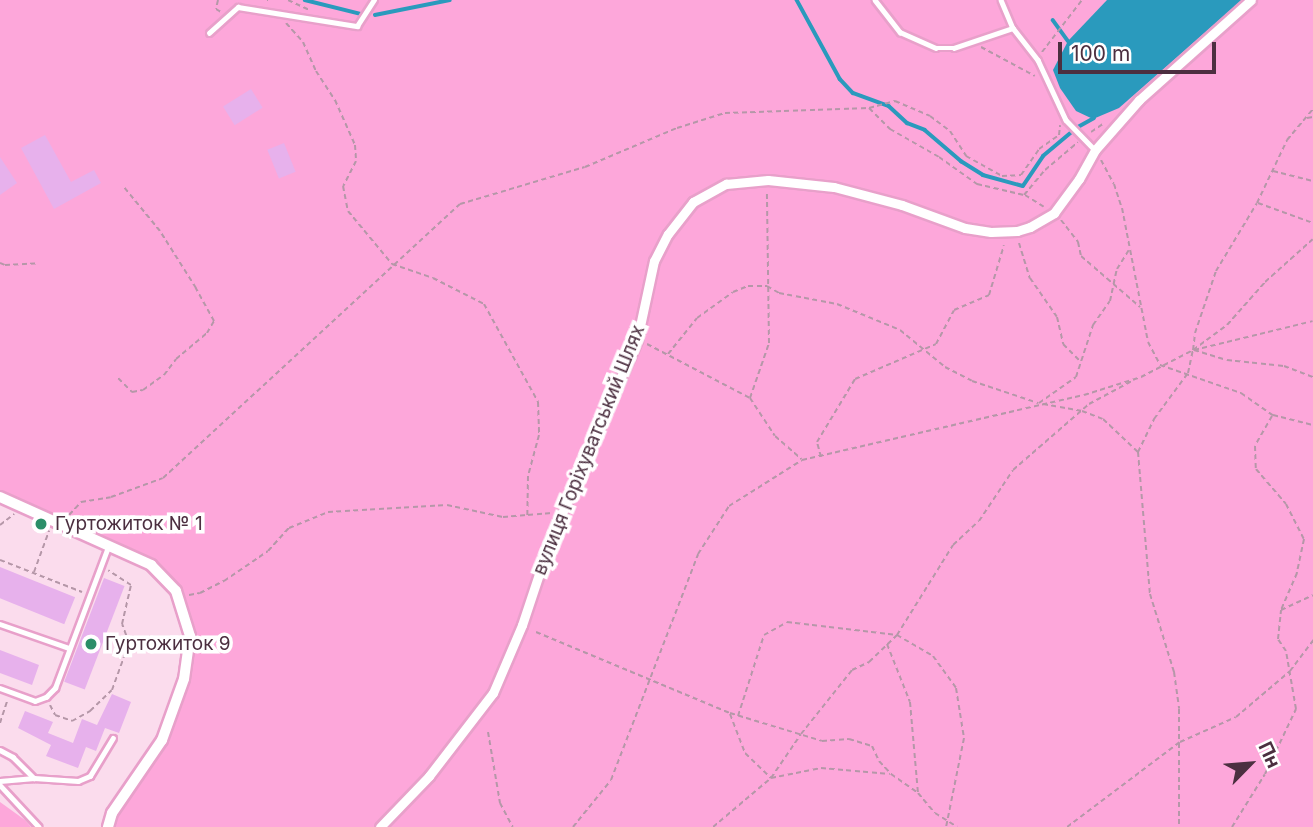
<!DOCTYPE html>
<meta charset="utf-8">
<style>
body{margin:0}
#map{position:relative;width:1313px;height:827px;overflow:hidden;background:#fbdced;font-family:Inter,sans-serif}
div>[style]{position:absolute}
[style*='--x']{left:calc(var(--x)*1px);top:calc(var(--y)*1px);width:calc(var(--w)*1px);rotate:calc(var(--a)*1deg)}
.green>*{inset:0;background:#fda7da}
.water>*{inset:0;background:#2a9abd}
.stream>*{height:3.5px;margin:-1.75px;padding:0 1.75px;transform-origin:1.75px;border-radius:1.75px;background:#2a9abd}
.building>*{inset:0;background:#e7b1ec;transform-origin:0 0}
.path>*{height:2px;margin-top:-1px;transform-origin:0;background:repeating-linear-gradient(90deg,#b597a8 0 5px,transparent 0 8.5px)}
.roads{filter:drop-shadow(2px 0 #e8a0ca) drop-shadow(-2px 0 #e8a0ca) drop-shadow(0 2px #e8a0ca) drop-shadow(0 -2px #e8a0ca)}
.service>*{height:4.5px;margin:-2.25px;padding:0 2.25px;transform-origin:2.25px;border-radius:2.25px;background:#fff}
.minor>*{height:9px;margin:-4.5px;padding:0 4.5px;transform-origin:4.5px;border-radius:4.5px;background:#fff}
.tertiary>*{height:10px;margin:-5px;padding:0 5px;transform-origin:5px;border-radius:5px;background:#fff}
.dots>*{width:19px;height:19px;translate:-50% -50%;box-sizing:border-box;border:4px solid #fff;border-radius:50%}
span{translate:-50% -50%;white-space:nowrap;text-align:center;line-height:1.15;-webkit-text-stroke:7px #fff;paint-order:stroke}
.street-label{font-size:19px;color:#4c2f40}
.poi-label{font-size:19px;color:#4c2f40}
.left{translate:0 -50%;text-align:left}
.north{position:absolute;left:1215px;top:729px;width:70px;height:70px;-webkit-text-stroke:5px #fff;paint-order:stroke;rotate:65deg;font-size:19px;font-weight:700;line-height:28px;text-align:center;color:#4c2f40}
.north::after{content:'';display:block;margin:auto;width:24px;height:32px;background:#4c2f40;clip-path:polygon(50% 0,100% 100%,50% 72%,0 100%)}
.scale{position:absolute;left:1058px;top:42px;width:158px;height:32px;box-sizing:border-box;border:4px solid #4c2f40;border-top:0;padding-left:9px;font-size:21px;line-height:24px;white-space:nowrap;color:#4c2f40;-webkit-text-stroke:5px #fff;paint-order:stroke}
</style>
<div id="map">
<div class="green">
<i style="clip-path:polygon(0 0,1313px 0,1313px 827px,113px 827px,189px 680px,181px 590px,152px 560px,0 492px)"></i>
<i style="clip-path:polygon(0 802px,25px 820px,31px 827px,0 827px)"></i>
</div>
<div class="water">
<i style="clip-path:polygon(1107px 0,1242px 0,1119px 108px,1093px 119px,1076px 111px,1060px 88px,1053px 70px,1068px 41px)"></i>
</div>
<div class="stream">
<i style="--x:305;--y:0;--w:58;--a:14"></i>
<i style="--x:797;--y:0;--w:90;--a:61.4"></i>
<i style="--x:840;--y:79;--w:19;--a:47"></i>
<i style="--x:853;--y:93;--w:38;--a:20"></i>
<i style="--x:889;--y:106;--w:25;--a:43"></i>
<i style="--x:907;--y:123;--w:19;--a:21"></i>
<i style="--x:925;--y:130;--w:48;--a:40.7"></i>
<i style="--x:961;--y:161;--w:26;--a:32"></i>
<i style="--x:983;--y:175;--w:41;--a:15.4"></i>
<i style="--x:1023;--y:186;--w:36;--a:-56"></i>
<i style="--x:1043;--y:156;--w:38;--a:-40"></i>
<i style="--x:375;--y:15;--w:76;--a:-11.3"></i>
<i style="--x:1053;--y:20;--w:26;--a:54"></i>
<i style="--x:1078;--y:127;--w:18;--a:-29"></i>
</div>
<div class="building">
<i style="left:251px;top:89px;width:22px;height:33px;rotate:58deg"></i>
<i style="clip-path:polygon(45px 135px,71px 182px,94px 170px,101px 183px,54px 209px,21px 148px)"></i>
<i style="left:284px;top:143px;width:31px;height:18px;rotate:68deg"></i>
<i style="clip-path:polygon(0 157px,17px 183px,0 195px)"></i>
<i style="left:0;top:567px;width:81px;height:29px;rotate:22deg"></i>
<i style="left:104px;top:578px;width:22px;height:111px;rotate:21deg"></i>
<i style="clip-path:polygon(0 650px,39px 665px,32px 685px,0 673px)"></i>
<i style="clip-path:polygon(112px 694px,131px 702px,119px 733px,105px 728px,96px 751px,86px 747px,78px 768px,46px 756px,51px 745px,18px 728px,25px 711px,53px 722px,48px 733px,73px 743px,82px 719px,97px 725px)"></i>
</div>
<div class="path">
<i style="--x:218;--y:0;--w:9;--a:103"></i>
<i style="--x:216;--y:9;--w:6;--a:31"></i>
<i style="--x:267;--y:0;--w:1;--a:0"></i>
<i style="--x:288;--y:0;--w:23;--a:25"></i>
<i style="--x:286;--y:23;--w:25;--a:48"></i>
<i style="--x:303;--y:42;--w:32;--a:66"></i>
<i style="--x:316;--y:71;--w:35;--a:57"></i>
<i style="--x:335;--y:100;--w:49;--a:66"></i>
<i style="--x:355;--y:145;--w:16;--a:86"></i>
<i style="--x:356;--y:161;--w:28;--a:117"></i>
<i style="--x:343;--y:186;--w:25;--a:79"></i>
<i style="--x:348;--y:211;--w:69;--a:50.3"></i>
<i style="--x:392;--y:264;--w:43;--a:18.9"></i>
<i style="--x:433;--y:278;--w:57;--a:27"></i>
<i style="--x:484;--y:304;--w:112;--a:61.1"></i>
<i style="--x:538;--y:402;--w:33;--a:88"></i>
<i style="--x:539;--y:435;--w:42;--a:105"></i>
<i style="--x:528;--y:476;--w:39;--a:91"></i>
<i style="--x:981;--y:47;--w:61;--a:28.2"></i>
<i style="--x:1042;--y:52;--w:66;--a:-52.4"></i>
<i style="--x:869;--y:108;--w:27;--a:-15"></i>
<i style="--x:895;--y:101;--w:38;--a:23"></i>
<i style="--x:930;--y:116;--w:25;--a:37"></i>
<i style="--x:950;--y:131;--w:30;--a:57"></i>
<i style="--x:966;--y:156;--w:41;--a:29.1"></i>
<i style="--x:1002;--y:176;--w:19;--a:-3"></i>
<i style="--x:1021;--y:175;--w:32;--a:-55"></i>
<i style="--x:1039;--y:149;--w:24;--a:-35"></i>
<i style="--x:1059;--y:135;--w:10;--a:-84"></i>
<i style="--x:1307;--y:118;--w:6;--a:-9"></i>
<i style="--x:1091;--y:132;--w:14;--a:-34"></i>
<i style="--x:1101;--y:160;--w:27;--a:62"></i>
<i style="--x:1114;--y:184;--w:25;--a:72"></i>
<i style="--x:1122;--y:208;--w:136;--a:79"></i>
<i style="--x:1148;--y:342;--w:26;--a:62"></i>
<i style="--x:1160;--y:365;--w:86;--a:19.1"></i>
<i style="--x:1241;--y:393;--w:39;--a:35"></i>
<i style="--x:1273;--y:415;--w:41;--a:14"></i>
<i style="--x:1273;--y:171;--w:41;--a:14"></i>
<i style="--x:1025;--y:195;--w:22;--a:32"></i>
<i style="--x:1258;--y:203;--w:59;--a:20"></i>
<i style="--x:1061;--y:220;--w:28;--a:52"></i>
<i style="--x:1078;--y:242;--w:14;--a:78"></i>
<i style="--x:1081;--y:256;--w:78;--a:40.8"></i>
<i style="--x:1019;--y:243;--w:37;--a:73"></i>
<i style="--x:1030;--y:278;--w:47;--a:55.3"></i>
<i style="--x:1057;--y:317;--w:28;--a:77"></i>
<i style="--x:1063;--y:344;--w:24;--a:45"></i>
<i style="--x:0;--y:263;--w:5;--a:22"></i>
<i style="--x:5;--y:265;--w:34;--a:-3"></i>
<i style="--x:647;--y:344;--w:116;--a:27.7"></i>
<i style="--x:750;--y:398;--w:45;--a:56.7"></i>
<i style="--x:775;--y:436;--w:35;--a:41"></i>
<i style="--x:1194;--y:350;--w:34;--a:17"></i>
<i style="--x:1227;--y:360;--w:57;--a:6"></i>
<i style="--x:1284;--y:366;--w:31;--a:21"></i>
<i style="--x:1194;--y:350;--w:122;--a:-13.7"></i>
<i style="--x:668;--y:354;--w:46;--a:-51.1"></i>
<i style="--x:697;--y:318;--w:44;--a:-35.8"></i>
<i style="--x:733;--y:292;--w:16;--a:-22"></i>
<i style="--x:748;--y:286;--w:19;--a:0"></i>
<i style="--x:767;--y:286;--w:14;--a:30"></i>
<i style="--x:779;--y:293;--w:59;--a:10.7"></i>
<i style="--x:837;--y:304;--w:68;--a:22.4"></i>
<i style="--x:900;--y:330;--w:58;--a:39.4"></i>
<i style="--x:945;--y:367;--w:30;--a:27"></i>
<i style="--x:972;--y:381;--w:70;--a:18.4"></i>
<i style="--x:118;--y:378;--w:20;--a:45"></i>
<i style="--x:132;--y:392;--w:11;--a:-10"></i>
<i style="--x:143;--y:390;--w:26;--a:-36"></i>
<i style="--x:164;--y:375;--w:20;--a:-53"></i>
<i style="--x:176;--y:359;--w:40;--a:-40"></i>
<i style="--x:207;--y:333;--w:14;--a:-60"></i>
<i style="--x:214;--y:321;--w:38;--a:-119"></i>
<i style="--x:196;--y:288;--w:67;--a:-122.3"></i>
<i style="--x:160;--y:231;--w:58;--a:-129.4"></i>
<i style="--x:750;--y:398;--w:58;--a:-70.9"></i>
<i style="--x:769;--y:343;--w:151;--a:-90.8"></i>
<i style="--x:1039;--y:403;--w:45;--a:-35.1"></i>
<i style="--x:1076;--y:377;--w:55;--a:-71.9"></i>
<i style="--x:1093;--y:325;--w:29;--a:-55"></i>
<i style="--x:1110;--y:301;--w:33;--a:-78"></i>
<i style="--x:1117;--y:269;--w:22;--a:-58"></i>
<i style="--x:1043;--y:404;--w:40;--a:10"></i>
<i style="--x:1082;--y:411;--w:22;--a:21"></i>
<i style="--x:1103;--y:419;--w:48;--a:43.3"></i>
<i style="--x:1138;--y:452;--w:143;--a:85.2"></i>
<i style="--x:1150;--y:594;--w:82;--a:72.9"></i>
<i style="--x:1174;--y:672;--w:37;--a:82"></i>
<i style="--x:1179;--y:709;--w:118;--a:90"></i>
<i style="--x:1272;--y:416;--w:34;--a:120"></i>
<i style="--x:1255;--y:446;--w:23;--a:88"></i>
<i style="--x:1256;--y:469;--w:46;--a:49.4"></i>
<i style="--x:1286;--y:504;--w:39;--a:63"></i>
<i style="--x:1304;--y:539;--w:35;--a:102"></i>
<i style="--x:1297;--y:573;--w:40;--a:113.4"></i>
<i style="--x:1138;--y:452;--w:37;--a:-64"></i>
<i style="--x:1154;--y:419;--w:57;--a:-53.5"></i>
<i style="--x:1188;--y:373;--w:24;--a:-78"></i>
<i style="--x:1193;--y:350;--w:42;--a:-36.3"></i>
<i style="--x:1227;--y:325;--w:57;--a:-48.5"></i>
<i style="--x:1265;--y:282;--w:64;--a:-41.9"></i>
<i style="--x:821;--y:457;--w:16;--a:-105"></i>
<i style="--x:817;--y:442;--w:74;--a:-58.9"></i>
<i style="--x:855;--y:379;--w:88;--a:-23.4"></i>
<i style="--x:936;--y:344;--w:38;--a:-62"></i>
<i style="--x:954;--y:310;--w:38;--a:-23"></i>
<i style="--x:989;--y:295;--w:52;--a:-73.3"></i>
<i style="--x:69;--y:515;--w:18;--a:-47"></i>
<i style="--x:81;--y:502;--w:30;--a:-9"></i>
<i style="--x:111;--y:497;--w:55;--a:-20.1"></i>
<i style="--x:163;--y:478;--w:404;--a:-42.7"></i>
<i style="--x:460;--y:204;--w:130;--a:-16.5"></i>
<i style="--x:585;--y:167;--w:100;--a:-23"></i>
<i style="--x:677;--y:128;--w:50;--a:-17.4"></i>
<i style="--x:725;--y:113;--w:144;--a:-2"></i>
<i style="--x:869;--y:108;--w:30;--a:45"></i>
<i style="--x:890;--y:129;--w:56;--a:29.7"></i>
<i style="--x:939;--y:157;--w:47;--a:35.4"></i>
<i style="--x:977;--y:184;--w:48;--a:13.2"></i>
<i style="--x:1024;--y:195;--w:33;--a:-50"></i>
<i style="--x:1045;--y:170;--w:43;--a:-40.3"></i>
<i style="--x:0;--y:525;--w:18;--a:-38"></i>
<i style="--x:0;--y:560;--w:88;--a:21.3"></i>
<i style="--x:34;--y:572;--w:44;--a:-69.9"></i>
<i style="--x:189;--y:595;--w:11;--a:-10"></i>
<i style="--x:200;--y:593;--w:27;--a:-27"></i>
<i style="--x:224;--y:581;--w:53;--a:-34.3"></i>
<i style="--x:268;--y:551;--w:31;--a:-48"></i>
<i style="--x:289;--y:528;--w:42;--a:-22.3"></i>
<i style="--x:328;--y:512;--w:119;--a:-3.4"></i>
<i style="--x:447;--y:505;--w:57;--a:12.1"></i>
<i style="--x:503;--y:517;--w:49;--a:-4.7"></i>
<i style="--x:536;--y:632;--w:210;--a:22.7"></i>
<i style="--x:730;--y:713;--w:96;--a:16.9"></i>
<i style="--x:822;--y:741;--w:27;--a:-4"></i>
<i style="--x:849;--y:739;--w:24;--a:17"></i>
<i style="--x:872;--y:746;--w:17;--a:65"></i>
<i style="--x:879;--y:761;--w:18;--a:47"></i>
<i style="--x:891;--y:774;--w:33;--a:35"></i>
<i style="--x:887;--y:644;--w:62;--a:68.4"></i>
<i style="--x:910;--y:702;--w:91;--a:85"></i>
<i style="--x:918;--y:793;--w:26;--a:50"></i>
<i style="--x:935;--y:813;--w:26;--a:32"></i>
<i style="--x:50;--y:705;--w:11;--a:63"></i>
<i style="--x:55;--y:715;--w:18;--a:19"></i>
<i style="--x:72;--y:721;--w:21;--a:-29"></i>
<i style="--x:90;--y:711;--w:30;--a:-44"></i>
<i style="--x:112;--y:690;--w:50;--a:-70.1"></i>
<i style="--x:129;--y:643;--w:20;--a:-110"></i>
<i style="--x:122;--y:624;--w:40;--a:-77"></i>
<i style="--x:131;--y:585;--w:27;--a:-147"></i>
<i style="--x:730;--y:714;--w:42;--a:69"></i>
<i style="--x:745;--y:753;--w:36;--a:44"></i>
<i style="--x:771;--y:778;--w:51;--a:-11.3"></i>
<i style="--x:821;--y:768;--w:69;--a:5"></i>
<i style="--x:738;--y:716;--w:85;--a:-72.2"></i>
<i style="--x:764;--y:635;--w:26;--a:-29"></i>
<i style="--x:787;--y:622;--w:111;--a:6.7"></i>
<i style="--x:897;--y:635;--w:42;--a:30.3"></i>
<i style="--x:933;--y:656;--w:39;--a:54"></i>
<i style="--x:956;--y:688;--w:51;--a:80.9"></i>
<i style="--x:964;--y:738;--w:91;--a:101.4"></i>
<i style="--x:0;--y:723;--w:25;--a:-72"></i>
<i style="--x:488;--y:732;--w:72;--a:80.4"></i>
<i style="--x:500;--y:803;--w:27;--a:62"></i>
<i style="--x:573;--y:827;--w:60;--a:-51"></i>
<i style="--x:611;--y:780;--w:242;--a:-68.9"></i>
<i style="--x:698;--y:554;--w:57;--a:-57.1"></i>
<i style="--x:729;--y:506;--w:86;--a:-32.2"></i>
<i style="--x:802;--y:460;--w:289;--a:-13"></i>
<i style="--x:1084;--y:395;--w:60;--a:-17.5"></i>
<i style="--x:1141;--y:377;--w:59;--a:-27.4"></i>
<i style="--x:1193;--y:350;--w:17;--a:-83"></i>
<i style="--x:1195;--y:333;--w:65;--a:-71.3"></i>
<i style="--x:1216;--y:271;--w:79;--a:-58.9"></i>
<i style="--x:1257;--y:203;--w:70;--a:-64.5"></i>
<i style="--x:1287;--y:140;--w:40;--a:-50"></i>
<i style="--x:713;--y:827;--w:76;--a:-40.2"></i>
<i style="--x:771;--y:778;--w:53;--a:-55.7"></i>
<i style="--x:801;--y:734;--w:82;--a:-51.4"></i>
<i style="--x:852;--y:670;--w:19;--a:-25"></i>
<i style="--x:869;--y:662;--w:39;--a:-44"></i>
<i style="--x:897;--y:635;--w:106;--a:-58.1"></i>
<i style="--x:953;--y:545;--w:35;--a:-43"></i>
<i style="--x:979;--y:521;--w:61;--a:-56.3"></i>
<i style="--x:1013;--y:470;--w:101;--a:-41"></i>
<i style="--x:1089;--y:404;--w:51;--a:-28.1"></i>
<i style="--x:1067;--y:827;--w:141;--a:-37"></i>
<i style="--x:1180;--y:742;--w:61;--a:-24.1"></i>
<i style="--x:1236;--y:717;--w:71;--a:-40.4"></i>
<i style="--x:1290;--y:671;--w:39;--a:-53"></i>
<i style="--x:1232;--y:827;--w:62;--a:-58.1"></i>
<i style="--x:1265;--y:774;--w:72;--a:-64.5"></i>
<i style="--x:1296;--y:709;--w:59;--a:-99.8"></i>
<i style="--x:1286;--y:651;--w:14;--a:-124"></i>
<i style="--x:1278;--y:639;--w:29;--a:-84"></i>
<i style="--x:1281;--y:610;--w:35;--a:-25"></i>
</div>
<div class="roads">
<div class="service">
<i style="--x:875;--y:0;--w:41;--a:52"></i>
<i style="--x:900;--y:32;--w:39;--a:24"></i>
<i style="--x:936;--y:48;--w:18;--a:0"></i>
<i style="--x:954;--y:48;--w:62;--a:-18.7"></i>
<i style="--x:1001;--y:0;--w:30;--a:67"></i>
<i style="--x:1013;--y:28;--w:41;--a:52"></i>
<i style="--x:1038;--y:60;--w:66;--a:65"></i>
<i style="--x:1066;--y:120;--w:40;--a:46"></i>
<i style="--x:209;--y:33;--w:39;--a:-42"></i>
<i style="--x:238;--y:7;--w:121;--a:9.1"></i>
<i style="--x:357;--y:26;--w:31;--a:-57"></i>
<i style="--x:0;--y:624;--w:73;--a:19.2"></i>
<i style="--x:0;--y:688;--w:37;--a:20"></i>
<i style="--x:35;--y:701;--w:12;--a:-20"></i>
<i style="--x:46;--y:697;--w:13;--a:-45"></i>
<i style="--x:55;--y:688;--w:151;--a:-69.4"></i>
<i style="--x:0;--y:750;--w:15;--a:28"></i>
<i style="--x:13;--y:757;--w:30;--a:45"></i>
<i style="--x:34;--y:778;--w:44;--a:3.9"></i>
<i style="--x:78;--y:781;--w:13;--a:-23"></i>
<i style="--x:90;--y:776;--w:44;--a:-58.8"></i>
<i style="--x:0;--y:781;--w:34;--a:-5"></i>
<i style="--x:0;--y:785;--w:57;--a:47.1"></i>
</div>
<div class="minor">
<i style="--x:380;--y:827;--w:71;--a:-46.1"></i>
<i style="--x:429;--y:776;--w:105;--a:-52.4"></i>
<i style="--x:493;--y:693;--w:74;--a:-66.9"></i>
<i style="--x:522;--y:625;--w:89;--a:-71.6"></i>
<i style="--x:550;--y:541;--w:219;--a:-66.6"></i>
<i style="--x:637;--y:340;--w:81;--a:-77.9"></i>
<i style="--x:654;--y:261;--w:30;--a:-63"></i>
<i style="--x:668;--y:234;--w:41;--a:-52"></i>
<i style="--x:693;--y:202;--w:38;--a:-29"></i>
<i style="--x:726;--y:184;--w:42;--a:-5.4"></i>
<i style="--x:768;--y:180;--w:66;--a:6.1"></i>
<i style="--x:834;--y:187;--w:70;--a:14.8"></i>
<i style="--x:902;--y:205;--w:67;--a:20.1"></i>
<i style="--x:965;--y:228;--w:26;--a:9"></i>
<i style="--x:991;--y:232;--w:26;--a:-2"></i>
<i style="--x:1017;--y:231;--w:14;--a:-17"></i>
<i style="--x:1030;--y:227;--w:28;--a:-30"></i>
<i style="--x:1054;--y:213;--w:42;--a:-53.7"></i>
<i style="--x:1079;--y:179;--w:33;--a:-61"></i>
<i style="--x:1095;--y:150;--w:67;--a:-48.7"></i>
<i style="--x:1139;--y:100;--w:150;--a:-41.8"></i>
</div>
<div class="tertiary">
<i style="--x:0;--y:497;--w:166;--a:24.2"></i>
<i style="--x:151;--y:565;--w:36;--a:46"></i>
<i style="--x:176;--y:591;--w:47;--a:72.7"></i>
<i style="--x:190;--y:636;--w:43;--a:97.9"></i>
<i style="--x:184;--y:679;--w:65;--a:109.8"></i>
<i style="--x:162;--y:740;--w:88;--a:124.4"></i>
<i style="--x:112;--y:813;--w:15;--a:106"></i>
</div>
</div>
<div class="dots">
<i style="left:41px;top:524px;background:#2b8e68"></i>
<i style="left:91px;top:644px;background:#2b8e68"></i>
</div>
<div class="street-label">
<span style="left:589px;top:450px;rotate:-68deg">вулиця Горіхуватський Шлях</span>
</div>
<div class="poi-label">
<span class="left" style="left:55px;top:524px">Гуртожиток № 1</span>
<span class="left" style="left:105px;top:644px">Гуртожиток 9</span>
</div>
<div class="north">Пн</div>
<div class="scale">100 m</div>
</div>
